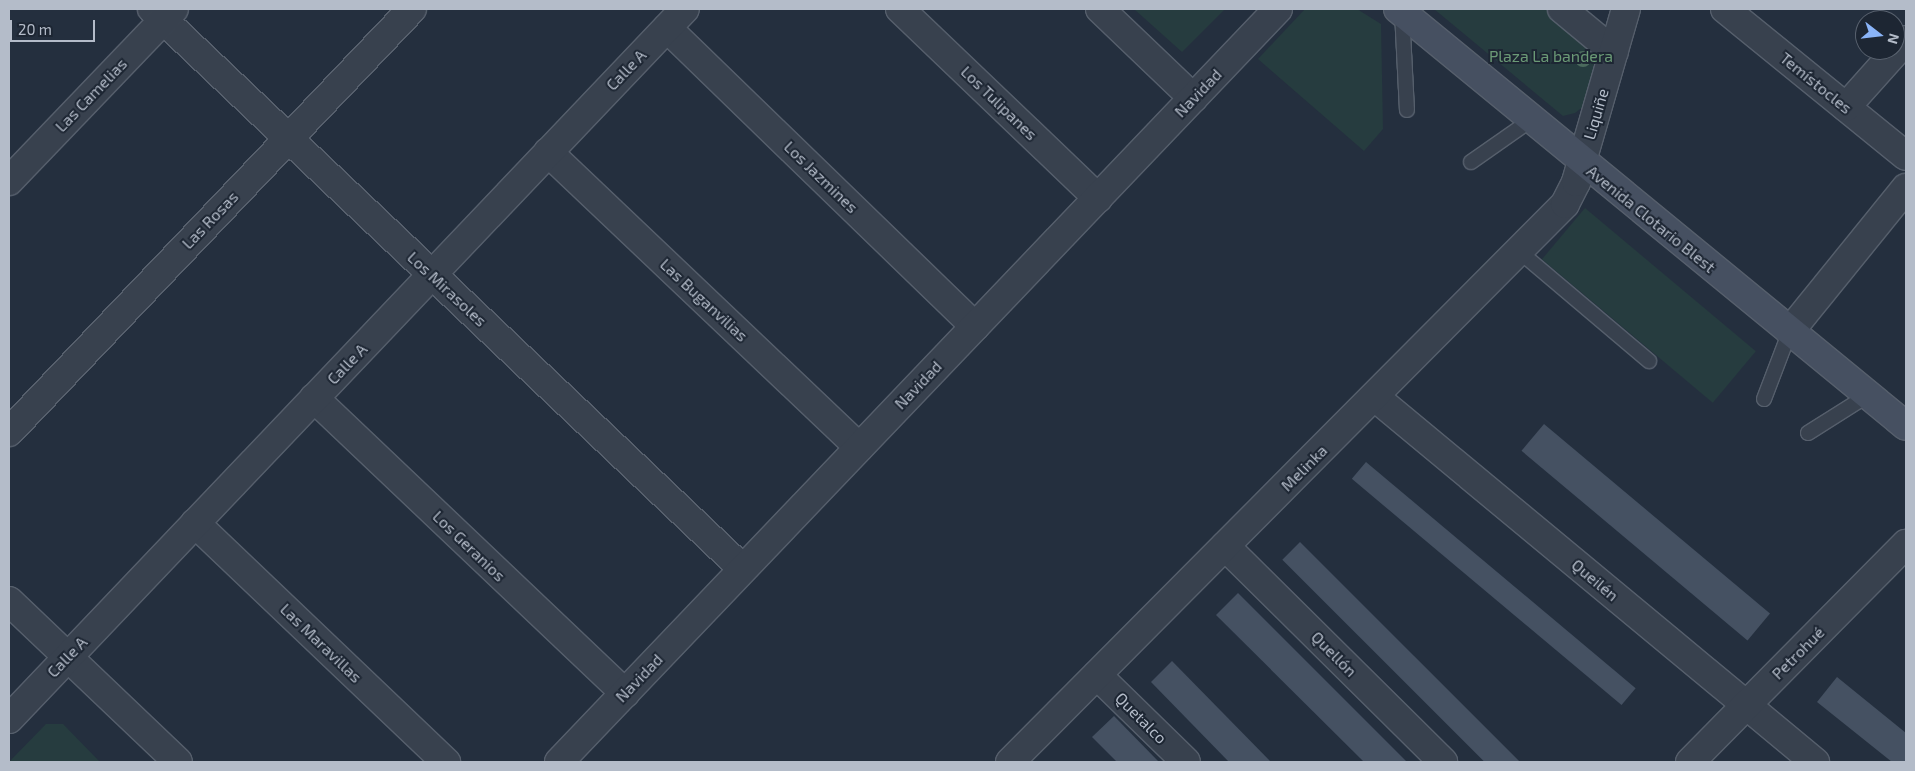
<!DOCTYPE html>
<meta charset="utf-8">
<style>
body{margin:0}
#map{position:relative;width:1915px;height:771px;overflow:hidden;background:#242f3e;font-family:"Exo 2",sans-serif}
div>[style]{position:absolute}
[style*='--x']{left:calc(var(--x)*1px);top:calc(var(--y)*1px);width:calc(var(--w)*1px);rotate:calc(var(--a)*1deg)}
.green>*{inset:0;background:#263c3f;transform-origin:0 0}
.building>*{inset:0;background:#455162;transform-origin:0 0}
.roads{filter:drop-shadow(1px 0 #565f6c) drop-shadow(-1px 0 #565f6c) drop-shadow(0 1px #565f6c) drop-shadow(0 -1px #565f6c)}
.lane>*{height:14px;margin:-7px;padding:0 7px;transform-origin:7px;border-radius:7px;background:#38414e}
.street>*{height:28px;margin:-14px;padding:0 14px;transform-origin:14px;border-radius:14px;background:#38414e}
.secondary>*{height:28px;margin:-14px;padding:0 14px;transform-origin:14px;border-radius:14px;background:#465061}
.trees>*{width:16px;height:16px;margin:-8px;border-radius:50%;background:#4b6a5d}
span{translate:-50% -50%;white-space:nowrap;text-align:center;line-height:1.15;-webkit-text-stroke:4px #1d2633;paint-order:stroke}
.park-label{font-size:16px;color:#6b9a76}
.street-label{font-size:16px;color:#b4bcc9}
.frame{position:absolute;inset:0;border:10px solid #b4bcc9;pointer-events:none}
.north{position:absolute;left:1855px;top:10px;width:50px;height:50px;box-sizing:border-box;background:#1d2633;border:1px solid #59626f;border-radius:50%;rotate:106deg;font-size:14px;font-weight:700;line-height:20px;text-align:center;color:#b4bcc9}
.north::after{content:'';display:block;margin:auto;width:18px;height:22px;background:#8ab4f8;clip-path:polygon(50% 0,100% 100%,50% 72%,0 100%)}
.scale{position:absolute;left:10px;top:20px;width:85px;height:22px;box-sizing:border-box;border:2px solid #b4bcc9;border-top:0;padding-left:6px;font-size:15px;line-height:18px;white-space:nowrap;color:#b4bcc9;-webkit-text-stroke:4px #1d2633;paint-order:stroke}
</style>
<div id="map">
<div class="green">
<i style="clip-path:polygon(1134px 9px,1225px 9px,1182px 52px)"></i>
<i style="clip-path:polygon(1305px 9px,1357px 9px,1381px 24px,1383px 129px,1364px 151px,1258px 59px)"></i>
<i style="clip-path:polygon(1434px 9px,1553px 9px,1601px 49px,1584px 106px,1575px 113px,1563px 116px)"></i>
<i style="left:1585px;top:208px;width:223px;height:67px;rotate:40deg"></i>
<i style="clip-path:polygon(46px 724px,63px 724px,100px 762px,9px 762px)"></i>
</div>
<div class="building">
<i style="left:1544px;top:424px;width:295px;height:35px;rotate:40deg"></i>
<i style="left:1366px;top:462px;width:352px;height:22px;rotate:40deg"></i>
<i style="left:1300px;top:542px;width:313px;height:25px;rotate:45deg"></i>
<i style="clip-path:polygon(1238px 593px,1407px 762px,1364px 762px,1216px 615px)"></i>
<i style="clip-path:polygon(1172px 661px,1271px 762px,1229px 762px,1151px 682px)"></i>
<i style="clip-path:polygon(1837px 677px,1906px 733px,1906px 762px,1892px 762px,1817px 702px)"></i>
<i style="clip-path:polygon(1114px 716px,1159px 762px,1117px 762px,1092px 737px)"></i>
</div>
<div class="roads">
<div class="lane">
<i style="--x:1402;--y:12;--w:98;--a:87.1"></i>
<i style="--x:1471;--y:162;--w:73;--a:-35"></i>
<i style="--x:1520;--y:252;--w:169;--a:40.2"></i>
<i style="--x:1764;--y:399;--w:73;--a:-69.1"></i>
<i style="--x:1808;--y:433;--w:71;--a:-32.3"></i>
</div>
<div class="street">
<i style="--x:152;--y:9;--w:814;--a:43.46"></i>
<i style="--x:900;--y:9;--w:274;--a:43.7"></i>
<i style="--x:1100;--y:9;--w:129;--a:43.7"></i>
<i style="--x:1562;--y:9;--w:67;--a:39.6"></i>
<i style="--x:1725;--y:9;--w:233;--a:39.1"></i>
<i style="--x:667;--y:28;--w:429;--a:44.1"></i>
<i style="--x:1846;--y:107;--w:90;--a:-48.2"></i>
<i style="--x:548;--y:152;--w:429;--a:43.5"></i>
<i style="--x:9;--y:181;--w:238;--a:-46.2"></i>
<i style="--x:1790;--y:331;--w:184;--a:-51"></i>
<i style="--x:1375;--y:397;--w:572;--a:39.68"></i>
<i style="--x:314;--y:398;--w:429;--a:43.5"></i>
<i style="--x:9;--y:432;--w:584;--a:-46.39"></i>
<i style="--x:195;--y:523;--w:347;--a:43.6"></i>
<i style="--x:1225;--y:546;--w:307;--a:44.7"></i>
<i style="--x:9;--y:601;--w:233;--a:43.6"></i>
<i style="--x:1097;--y:675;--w:124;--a:44.3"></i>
<i style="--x:9;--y:719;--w:980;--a:-46.41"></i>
<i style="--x:559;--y:762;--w:1041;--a:-46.32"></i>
<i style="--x:1010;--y:762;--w:787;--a:-45.15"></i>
<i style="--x:1565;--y:204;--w:25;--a:-63"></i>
<i style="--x:1576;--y:182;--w:180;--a:-73.9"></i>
<i style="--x:1690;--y:762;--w:307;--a:-45.3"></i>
</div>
<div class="secondary">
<i style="--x:1398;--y:9;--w:657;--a:39.38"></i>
</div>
</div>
<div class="trees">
<i style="left:1583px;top:59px"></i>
</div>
<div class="park-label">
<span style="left:1551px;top:56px">Plaza La bandera</span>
</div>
<div class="street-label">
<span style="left:626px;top:70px;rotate:-46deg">Calle A</span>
<span style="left:1816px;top:83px;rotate:39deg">Temístocles</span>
<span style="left:1198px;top:93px;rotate:-46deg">Navidad</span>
<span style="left:91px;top:95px;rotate:-46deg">Las Camelias</span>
<span style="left:999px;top:103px;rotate:44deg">Los Tulipanes</span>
<span style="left:1596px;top:114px;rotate:-74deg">Liquiñe</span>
<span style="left:821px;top:177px;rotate:44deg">Los Jazmines</span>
<span style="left:1651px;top:219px;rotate:39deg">Avenida Clotario Blest</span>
<span style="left:210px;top:220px;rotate:-46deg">Las Rosas</span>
<span style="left:447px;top:289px;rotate:43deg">Los Mirasoles</span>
<span style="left:704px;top:300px;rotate:43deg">Las Buganvilias</span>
<span style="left:347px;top:364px;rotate:-46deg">Calle A</span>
<span style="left:918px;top:385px;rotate:-46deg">Navidad</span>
<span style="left:1304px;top:468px;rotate:-45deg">Melinka</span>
<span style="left:469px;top:546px;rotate:44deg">Los Geranios</span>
<span style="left:1595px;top:580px;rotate:40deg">Queilén</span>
<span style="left:321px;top:643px;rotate:44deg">Las Maravillas</span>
<span style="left:1798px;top:653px;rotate:-45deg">Petrohué</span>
<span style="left:1334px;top:654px;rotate:45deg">Quellón</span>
<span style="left:67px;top:657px;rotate:-46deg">Calle A</span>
<span style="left:639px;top:678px;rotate:-46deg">Navidad</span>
<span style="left:1141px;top:718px;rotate:45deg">Quetalco</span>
</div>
<div class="frame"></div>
<div class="north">N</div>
<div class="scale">20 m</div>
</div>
